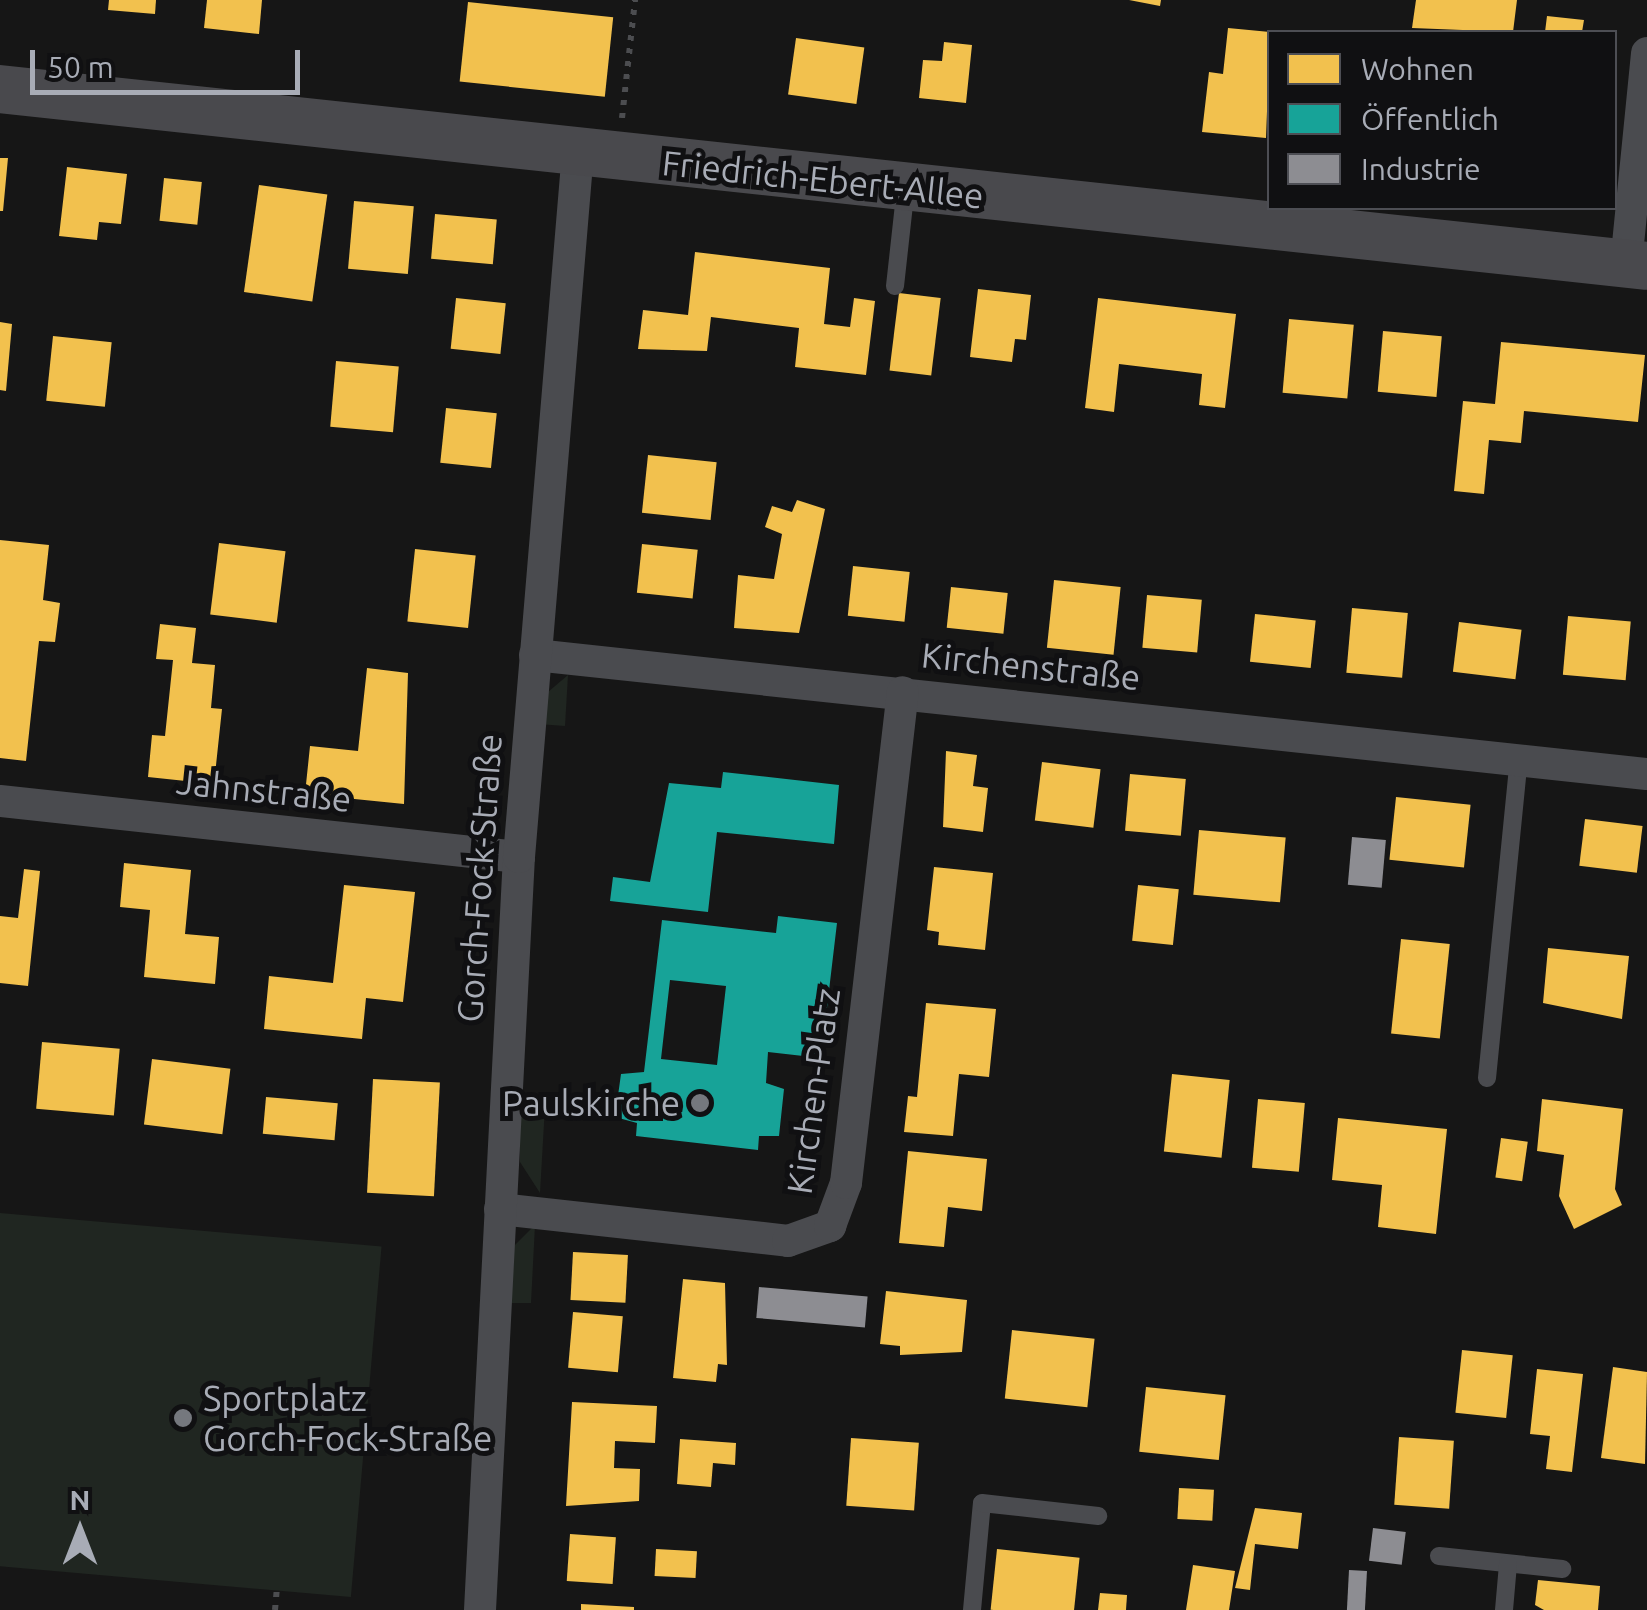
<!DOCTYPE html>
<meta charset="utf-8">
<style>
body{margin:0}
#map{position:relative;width:1647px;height:1610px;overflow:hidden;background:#161616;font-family:Ubuntu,sans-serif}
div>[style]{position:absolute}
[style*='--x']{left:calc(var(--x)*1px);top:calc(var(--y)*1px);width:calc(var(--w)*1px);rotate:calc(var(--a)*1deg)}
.green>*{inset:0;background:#202621;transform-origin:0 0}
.homes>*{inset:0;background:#f2c14e;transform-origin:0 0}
.public>*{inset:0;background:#17a398}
.industry>*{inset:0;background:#8d8d92;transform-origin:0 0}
.path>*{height:6px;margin-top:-3px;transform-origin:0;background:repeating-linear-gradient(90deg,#4c4d50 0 5px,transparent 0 13px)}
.lane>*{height:18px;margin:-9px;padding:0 9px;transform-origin:9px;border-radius:9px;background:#4a4b4f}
.street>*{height:32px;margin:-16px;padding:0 16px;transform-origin:16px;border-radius:16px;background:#4a4b4f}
.secondary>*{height:48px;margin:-24px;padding:0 24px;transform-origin:24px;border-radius:24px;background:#49494d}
.dots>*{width:28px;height:28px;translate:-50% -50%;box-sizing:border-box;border:5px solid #101012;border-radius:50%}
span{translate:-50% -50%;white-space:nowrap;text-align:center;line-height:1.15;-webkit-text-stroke:10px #101012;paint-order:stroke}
.street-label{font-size:35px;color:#a8acb6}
.poi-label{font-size:35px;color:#a8acb6}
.right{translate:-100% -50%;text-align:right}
.left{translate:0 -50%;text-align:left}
.legend{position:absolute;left:1267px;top:30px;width:350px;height:180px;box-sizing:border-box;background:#101012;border:2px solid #4d4e54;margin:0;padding:12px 18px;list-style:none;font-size:30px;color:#a8acb6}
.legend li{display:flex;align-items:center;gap:20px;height:50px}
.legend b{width:50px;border:2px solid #4d4e54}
.north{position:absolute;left:30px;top:1480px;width:100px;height:100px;-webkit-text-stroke:8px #101012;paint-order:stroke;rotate:0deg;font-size:28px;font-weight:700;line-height:40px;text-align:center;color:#a8acb6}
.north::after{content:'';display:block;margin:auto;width:35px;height:45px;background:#a8acb6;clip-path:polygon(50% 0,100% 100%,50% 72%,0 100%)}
.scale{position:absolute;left:30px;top:50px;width:270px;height:45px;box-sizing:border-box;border:5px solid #a8acb6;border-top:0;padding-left:12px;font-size:30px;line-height:35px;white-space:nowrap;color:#a8acb6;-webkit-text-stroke:8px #101012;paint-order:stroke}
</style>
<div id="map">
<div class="green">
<i style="clip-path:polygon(568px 675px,565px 726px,538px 724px,548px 692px)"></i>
<i style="clip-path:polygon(520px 1105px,545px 1106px,540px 1193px,520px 1162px)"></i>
<i style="left:0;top:1213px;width:383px;height:352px;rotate:5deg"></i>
<i style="clip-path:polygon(535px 1225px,531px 1303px,511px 1303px,514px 1246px)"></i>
</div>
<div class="homes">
<i style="clip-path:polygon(109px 0,156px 0,155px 14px,108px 10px)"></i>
<i style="clip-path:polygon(207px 0,262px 0,259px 34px,204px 28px)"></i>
<i style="clip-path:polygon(1129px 0,1161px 0,1160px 6px)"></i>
<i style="clip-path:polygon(1416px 0,1517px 0,1513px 32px,1412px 28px)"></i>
<i style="left:468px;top:2px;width:146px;height:80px;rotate:6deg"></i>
<i style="clip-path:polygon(1547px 16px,1584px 20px,1582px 32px,1545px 32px)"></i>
<i style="clip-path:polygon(1228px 28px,1270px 32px,1266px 138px,1202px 132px,1209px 72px,1223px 74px)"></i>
<i style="left:796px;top:38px;width:69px;height:57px;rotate:8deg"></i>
<i style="clip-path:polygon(944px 42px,972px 45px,966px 103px,919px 98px,923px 60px,942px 61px)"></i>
<i style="clip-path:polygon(0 158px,8px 158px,3px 211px,0 211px)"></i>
<i style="clip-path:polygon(67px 167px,127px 174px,121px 224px,99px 222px,97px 240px,59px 236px)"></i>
<i style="left:164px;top:178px;width:38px;height:43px;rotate:6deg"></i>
<i style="left:259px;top:185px;width:69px;height:108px;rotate:8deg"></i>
<i style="left:354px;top:201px;width:60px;height:68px;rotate:5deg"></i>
<i style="left:435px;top:214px;width:62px;height:45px;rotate:5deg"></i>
<i style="clip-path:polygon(695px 252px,830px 268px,824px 324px,850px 327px,854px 298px,875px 301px,866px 375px,795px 367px,799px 328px,711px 317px,707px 351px,638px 349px,643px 310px,688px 315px)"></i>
<i style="clip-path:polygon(978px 289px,1031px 295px,1026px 340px,1015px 339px,1012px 362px,970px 357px)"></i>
<i style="left:899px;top:293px;width:42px;height:78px;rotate:7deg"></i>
<i style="left:456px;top:298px;width:50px;height:51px;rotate:6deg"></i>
<i style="clip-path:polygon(1098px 298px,1236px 314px,1225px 408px,1199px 405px,1202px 374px,1119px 364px,1114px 412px,1085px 408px)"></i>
<i style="left:1289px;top:319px;width:65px;height:74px;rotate:5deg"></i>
<i style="clip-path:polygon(0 322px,12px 324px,6px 391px,0 390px)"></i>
<i style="left:1383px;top:331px;width:59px;height:61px;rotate:5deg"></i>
<i style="left:53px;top:336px;width:59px;height:65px;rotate:6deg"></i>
<i style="clip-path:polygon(1501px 342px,1645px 355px,1638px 422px,1524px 411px,1521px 443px,1489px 440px,1484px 494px,1454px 491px,1463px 401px,1495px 404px)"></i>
<i style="left:336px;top:361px;width:63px;height:66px;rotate:5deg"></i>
<i style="left:446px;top:408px;width:51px;height:55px;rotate:6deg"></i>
<i style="left:648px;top:455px;width:69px;height:58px;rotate:6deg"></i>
<i style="clip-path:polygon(797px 500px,825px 509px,799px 633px,734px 628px,738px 575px,774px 579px,782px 534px,765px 527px,772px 506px,792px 512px)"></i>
<i style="clip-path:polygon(0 540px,49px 545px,43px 600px,60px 603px,55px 642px,39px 641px,26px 761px,0 758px)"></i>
<i style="left:219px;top:543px;width:67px;height:72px;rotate:7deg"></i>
<i style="left:642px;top:544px;width:56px;height:49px;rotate:6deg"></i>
<i style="left:415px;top:549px;width:61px;height:73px;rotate:6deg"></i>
<i style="left:853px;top:566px;width:57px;height:50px;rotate:6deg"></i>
<i style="left:1054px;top:580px;width:67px;height:68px;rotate:6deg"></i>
<i style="left:951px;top:587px;width:57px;height:41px;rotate:6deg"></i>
<i style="left:1147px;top:595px;width:55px;height:53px;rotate:5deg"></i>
<i style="left:1352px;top:608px;width:56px;height:65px;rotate:5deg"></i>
<i style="left:1255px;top:614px;width:61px;height:48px;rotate:6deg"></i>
<i style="left:1568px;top:616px;width:63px;height:59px;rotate:5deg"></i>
<i style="left:1459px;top:622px;width:63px;height:50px;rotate:7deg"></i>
<i style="clip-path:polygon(160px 624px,196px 628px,192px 663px,215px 665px,211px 708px,222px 709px,214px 784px,148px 777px,152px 735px,165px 736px,173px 660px,156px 659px)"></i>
<i style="clip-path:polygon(367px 668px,408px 673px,404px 804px,305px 794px,310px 746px,358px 751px)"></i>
<i style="clip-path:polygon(946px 751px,977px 755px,973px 786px,988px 788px,983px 832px,943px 827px)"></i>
<i style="left:1042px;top:762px;width:59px;height:59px;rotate:7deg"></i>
<i style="left:1130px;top:774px;width:56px;height:57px;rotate:5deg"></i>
<i style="left:1396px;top:797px;width:75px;height:63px;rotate:6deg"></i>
<i style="left:1585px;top:819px;width:58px;height:47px;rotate:7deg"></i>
<i style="left:1199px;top:830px;width:87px;height:65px;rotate:5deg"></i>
<i style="clip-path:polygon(124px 863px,191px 870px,185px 934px,219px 937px,215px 984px,144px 977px,150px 910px,120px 907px)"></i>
<i style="clip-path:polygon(934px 867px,993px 873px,985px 950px,938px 945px,939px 932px,927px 930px)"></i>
<i style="clip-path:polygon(24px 869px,40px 871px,28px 986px,0 983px,0 916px,18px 918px)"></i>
<i style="clip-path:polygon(344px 885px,415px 892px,403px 1002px,366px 998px,362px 1039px,264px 1029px,269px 976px,333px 983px)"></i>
<i style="left:1138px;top:885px;width:41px;height:56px;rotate:6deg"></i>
<i style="left:1401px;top:939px;width:49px;height:95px;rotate:6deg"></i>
<i style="clip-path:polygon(1548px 948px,1629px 956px,1622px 1019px,1543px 1003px)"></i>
<i style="clip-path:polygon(926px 1003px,996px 1009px,989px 1077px,959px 1074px,953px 1136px,904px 1132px,908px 1096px,917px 1097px)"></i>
<i style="left:42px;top:1042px;width:78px;height:67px;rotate:5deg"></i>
<i style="left:152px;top:1059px;width:79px;height:66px;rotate:7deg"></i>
<i style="left:1172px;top:1074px;width:58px;height:78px;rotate:6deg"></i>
<i style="left:373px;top:1079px;width:67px;height:114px;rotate:3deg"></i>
<i style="left:266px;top:1097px;width:72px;height:37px;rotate:5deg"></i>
<i style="left:1258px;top:1099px;width:47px;height:69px;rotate:5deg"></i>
<i style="clip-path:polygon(1542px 1099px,1623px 1109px,1615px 1189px,1622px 1205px,1574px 1229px,1559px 1196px,1564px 1155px,1537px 1151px)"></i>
<i style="clip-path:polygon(1338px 1118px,1447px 1129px,1436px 1234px,1378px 1227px,1382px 1185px,1332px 1180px)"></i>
<i style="left:1501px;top:1138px;width:27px;height:40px;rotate:8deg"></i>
<i style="clip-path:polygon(908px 1151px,987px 1159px,982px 1211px,948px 1207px,944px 1247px,899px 1243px)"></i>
<i style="left:573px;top:1252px;width:55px;height:48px;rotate:3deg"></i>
<i style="clip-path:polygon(683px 1279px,725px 1283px,727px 1365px,718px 1364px,716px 1382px,673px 1378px)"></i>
<i style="clip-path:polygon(886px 1291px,967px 1300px,962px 1352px,900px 1355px,900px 1346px,880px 1344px)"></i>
<i style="left:573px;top:1312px;width:50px;height:56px;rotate:5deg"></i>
<i style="left:1012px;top:1330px;width:83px;height:69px;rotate:6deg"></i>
<i style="left:1462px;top:1350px;width:51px;height:63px;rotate:6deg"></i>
<i style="clip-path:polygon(1613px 1367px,1647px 1372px,1645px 1464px,1601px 1458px)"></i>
<i style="clip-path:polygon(1537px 1369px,1583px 1374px,1572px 1472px,1546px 1469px,1550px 1436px,1530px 1434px)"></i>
<i style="left:1146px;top:1387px;width:80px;height:65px;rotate:6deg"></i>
<i style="clip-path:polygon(572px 1402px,657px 1406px,655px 1443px,615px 1441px,614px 1468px,640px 1469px,639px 1501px,566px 1506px)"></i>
<i style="left:1399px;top:1437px;width:55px;height:68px;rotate:4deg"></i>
<i style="left:851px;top:1438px;width:68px;height:68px;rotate:4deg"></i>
<i style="clip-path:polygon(680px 1439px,736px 1443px,735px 1465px,713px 1463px,711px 1487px,677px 1484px)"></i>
<i style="left:1179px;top:1488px;width:35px;height:31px;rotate:3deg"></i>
<i style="clip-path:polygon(1255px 1508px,1302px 1513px,1298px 1549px,1255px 1544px,1250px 1590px,1235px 1588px)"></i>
<i style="left:570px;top:1534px;width:46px;height:47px;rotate:4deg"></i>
<i style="left:656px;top:1549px;width:41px;height:27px;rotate:3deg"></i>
<i style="left:997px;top:1549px;width:83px;height:61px;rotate:6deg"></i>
<i style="clip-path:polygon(1193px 1565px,1235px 1571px,1229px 1610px,1186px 1610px)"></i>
<i style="clip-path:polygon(1538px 1580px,1600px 1586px,1598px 1610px,1544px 1610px,1535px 1605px)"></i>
<i style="clip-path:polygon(1100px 1593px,1127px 1595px,1126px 1610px,1098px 1610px)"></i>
<i style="clip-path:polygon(581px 1604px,634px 1607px,634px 1610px,581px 1610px)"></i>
</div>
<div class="public">
<i style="clip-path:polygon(723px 772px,839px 785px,834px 844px,717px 832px,708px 912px,610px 901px,613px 877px,650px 882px,669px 783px,721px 788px)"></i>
<i style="clip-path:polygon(evenodd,778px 916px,837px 923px,821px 1058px,768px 1052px,766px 1083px,784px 1089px,779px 1136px,759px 1136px,758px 1150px,636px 1136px,637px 1123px,615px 1117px,621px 1074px,644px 1072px,662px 920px,776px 933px,778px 916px,670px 980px,726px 986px,717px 1065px,661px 1059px,670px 980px)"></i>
</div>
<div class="industry">
<i style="left:1352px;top:837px;width:34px;height:48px;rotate:5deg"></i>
<i style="left:759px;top:1287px;width:109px;height:31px;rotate:5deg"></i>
<i style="left:1373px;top:1528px;width:33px;height:33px;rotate:7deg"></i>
<i style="left:1349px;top:1570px;width:18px;height:40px;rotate:3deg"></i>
</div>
<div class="path">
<i style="--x:622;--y:118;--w:119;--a:-83.7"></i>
<i style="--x:275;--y:1610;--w:21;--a:-85"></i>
</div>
<div class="lane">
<i style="--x:895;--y:286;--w:100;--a:-83.7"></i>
<i style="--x:1487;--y:1078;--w:321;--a:-84.3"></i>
<i style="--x:1439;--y:1556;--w:124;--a:6"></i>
<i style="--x:972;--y:1610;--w:107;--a:-84.7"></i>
<i style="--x:982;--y:1503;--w:117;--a:6.4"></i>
<i style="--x:1504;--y:1610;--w:46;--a:-85"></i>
</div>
<div class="street">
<i style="--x:1626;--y:264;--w:212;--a:-84.3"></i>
<i style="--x:535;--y:655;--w:1118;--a:6.11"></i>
<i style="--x:0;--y:801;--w:522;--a:6.16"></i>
<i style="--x:500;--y:1209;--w:290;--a:6.3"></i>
<i style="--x:788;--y:1241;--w:45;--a:-19.7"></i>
<i style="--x:830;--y:1226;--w:46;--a:-69.6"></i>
<i style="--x:846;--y:1183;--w:494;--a:-83.4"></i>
<i style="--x:480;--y:1610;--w:754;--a:-87.04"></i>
<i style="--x:519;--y:857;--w:707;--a:-85.22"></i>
</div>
<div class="secondary">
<i style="--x:0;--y:89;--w:1656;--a:6.13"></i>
</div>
<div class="dots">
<i style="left:700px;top:1103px;background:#75787e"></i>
<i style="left:183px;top:1418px;background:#75787e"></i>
</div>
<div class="street-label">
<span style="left:823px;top:179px;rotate:6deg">Friedrich-Ebert-Allee</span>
<span style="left:1031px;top:666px;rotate:6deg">Kirchenstraße</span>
<span style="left:264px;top:790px;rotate:6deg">Jahnstraße</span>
<span style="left:479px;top:878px;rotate:-86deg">Gorch-Fock-Straße</span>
<span style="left:813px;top:1091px;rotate:-82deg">Kirchen-Platz</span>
</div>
<div class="poi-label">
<span class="right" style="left:680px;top:1103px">Paulskirche</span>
<span class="left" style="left:203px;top:1418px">Sportplatz<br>Gorch-Fock-Straße</span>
</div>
<ul class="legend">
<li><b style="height:28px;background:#f2c14e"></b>Wohnen</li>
<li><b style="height:28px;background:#17a398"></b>Öffentlich</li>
<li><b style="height:28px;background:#8d8d92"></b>Industrie</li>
</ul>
<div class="north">N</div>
<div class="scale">50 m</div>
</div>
